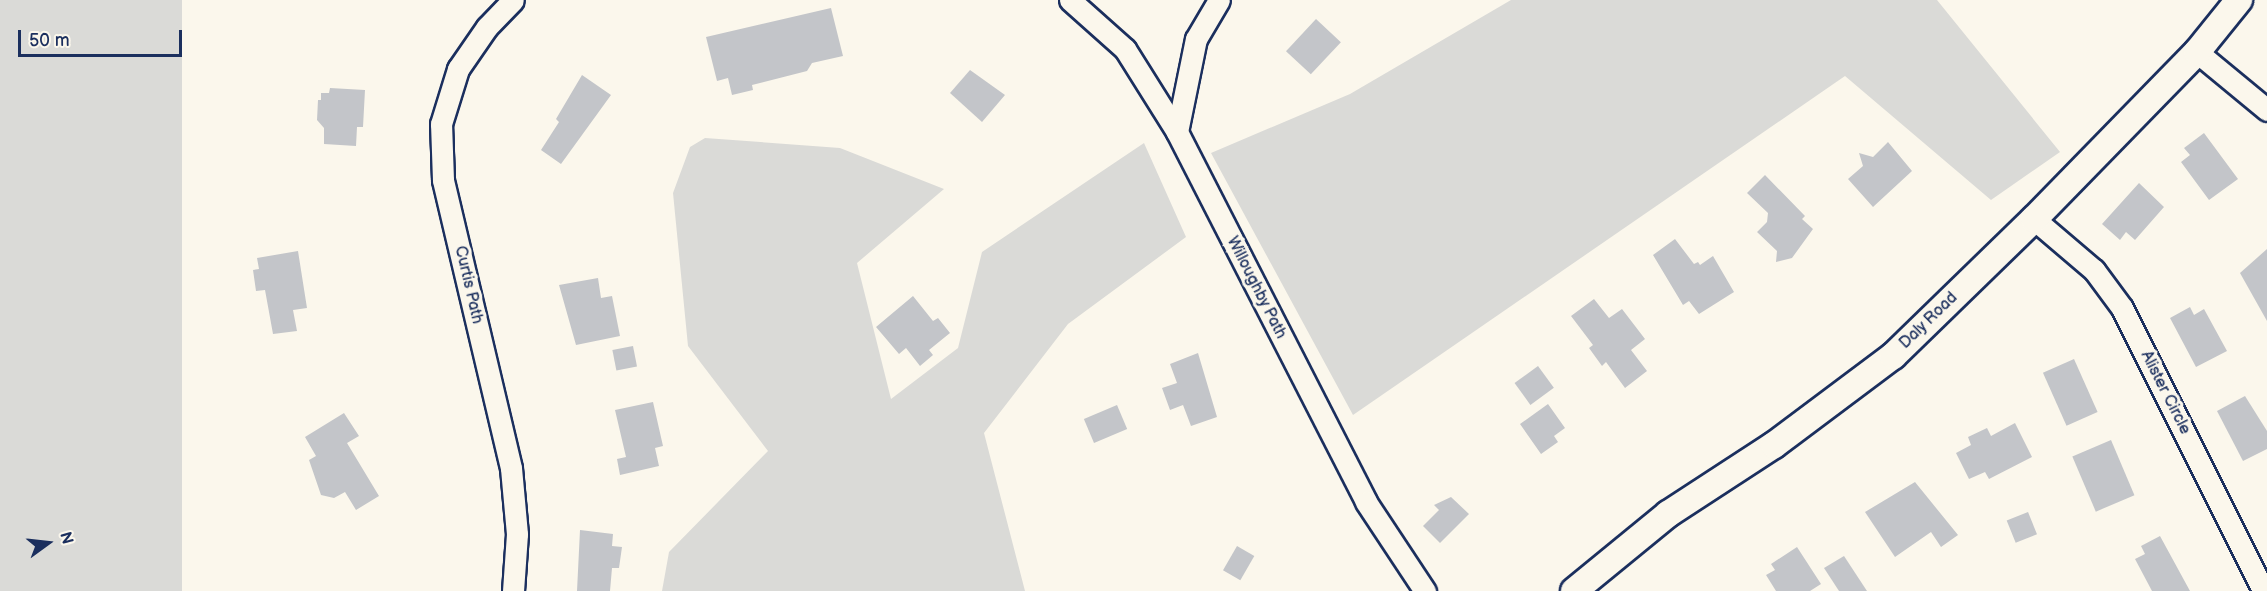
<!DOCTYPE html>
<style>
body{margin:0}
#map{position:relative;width:2267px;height:591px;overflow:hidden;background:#fbf7ec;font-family:"Balsamiq Sans",sans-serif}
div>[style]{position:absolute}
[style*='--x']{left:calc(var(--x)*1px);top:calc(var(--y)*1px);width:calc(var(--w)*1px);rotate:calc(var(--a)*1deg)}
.green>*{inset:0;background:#dadad7;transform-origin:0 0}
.building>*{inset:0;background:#c3c5c9;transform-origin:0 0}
.roads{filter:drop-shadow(2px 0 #1b2f5e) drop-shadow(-2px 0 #1b2f5e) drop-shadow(0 2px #1b2f5e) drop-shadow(0 -2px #1b2f5e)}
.minor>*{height:21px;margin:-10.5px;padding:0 10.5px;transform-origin:10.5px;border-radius:10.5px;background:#fbf7ec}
.tertiary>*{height:26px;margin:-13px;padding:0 13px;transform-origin:13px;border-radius:13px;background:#fbf7ec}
span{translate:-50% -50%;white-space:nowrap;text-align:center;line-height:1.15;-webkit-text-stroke:6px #fbf7ec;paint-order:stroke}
.street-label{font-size:16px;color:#1b2f5e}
.north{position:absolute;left:18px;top:513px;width:60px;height:60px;-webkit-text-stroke:4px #fbf7ec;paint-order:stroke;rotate:75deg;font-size:16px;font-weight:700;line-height:24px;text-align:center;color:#1b2f5e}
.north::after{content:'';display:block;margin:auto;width:21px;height:27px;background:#1b2f5e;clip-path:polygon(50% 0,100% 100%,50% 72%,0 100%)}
.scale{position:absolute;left:18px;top:30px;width:164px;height:27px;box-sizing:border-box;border:3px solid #1b2f5e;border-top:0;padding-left:8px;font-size:18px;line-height:21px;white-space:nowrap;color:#1b2f5e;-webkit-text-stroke:4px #fbf7ec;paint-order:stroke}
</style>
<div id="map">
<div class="green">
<i style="left:0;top:0;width:182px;height:591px"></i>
<i style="clip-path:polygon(1511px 0,1937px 0,2060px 152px,1991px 200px,1845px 76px,1353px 415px,1211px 153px,1350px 94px)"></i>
<i style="clip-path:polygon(705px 138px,840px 148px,944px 189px,857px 263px,891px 399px,958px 348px,982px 252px,1144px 143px,1186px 237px,1068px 324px,984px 433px,1025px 591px,662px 591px,669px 552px,768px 451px,688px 346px,673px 193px,690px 147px)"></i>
</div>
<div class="building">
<i style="clip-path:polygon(831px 8px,843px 56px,812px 63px,807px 71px,752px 85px,753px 90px,732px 95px,728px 78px,717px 81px,706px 37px)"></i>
<i style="left:1316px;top:19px;width:34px;height:44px;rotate:43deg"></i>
<i style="clip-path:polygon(970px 70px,1005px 95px,982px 122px,950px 93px)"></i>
<i style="clip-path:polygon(582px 75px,611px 95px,561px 164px,541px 150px,559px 122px,556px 119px)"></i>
<i style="clip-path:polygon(330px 88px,365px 90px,363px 127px,357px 127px,356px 146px,324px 144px,324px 128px,317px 120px,318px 100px,321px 100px,321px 93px,329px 93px)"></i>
<i style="clip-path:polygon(2204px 133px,2238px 179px,2209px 200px,2181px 162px,2190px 155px,2184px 148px)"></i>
<i style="clip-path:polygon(1888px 142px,1912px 171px,1873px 207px,1848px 179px,1863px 166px,1859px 153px,1873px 157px)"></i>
<i style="clip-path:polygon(1765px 175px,1805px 216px,1802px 219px,1813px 229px,1792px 258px,1776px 262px,1777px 251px,1757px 232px,1767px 222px,1768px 213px,1747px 193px)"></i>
<i style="clip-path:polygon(2139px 183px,2164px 207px,2135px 240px,2126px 232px,2120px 240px,2102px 224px)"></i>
<i style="clip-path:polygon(1675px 239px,1694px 264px,1698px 262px,1700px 265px,1713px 256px,1734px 292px,1699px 314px,1689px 301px,1683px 305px,1653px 255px)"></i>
<i style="clip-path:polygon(2267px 249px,2267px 321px,2240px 273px)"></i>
<i style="clip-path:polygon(298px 251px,307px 308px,293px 310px,297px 331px,273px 334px,265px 290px,256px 291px,253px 270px,259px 269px,257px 258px)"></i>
<i style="clip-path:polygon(598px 278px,601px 298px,612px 296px,620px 336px,576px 345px,559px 285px)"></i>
<i style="clip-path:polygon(913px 296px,933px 321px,938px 318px,950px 333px,929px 350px,933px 355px,920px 366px,906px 348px,899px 354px,876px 327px)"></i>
<i style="clip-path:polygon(1594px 299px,1609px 318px,1622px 309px,1645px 339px,1631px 350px,1647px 371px,1625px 388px,1606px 362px,1602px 366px,1589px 348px,1593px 345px,1571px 316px)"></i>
<i style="clip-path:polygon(2190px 307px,2194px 315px,2204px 309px,2227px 351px,2196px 367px,2170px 318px)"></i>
<i style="left:633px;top:346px;width:21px;height:21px;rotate:79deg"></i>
<i style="clip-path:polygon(1198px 353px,1217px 417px,1191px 426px,1183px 405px,1170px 410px,1162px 388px,1177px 383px,1170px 364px)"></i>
<i style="left:2074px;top:359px;width:58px;height:34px;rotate:66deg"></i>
<i style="left:1538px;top:366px;width:27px;height:29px;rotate:54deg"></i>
<i style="clip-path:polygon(2245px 396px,2267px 431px,2267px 449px,2243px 461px,2217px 411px)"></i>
<i style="clip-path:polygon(653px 402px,663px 446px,655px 448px,659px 466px,620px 475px,617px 459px,626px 457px,615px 410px)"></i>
<i style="clip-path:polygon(1548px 404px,1565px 428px,1554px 436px,1558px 442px,1541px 454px,1520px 424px)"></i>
<i style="left:1117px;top:405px;width:26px;height:36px;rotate:67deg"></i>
<i style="clip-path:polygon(344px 413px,359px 436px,347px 443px,379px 496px,356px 510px,345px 492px,334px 498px,321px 495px,309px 460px,316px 456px,305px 437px)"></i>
<i style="clip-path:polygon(2015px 423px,2032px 457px,1989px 479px,1985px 472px,1969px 479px,1956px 453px,1971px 445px,1968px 437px,1987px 428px,1991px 436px)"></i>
<i style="left:2111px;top:440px;width:60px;height:42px;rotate:67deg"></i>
<i style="clip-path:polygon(1915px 482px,1958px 535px,1941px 547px,1931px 532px,1895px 557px,1865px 512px)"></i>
<i style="clip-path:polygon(1451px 497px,1469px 514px,1440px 543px,1423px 526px,1439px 510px,1434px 505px)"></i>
<i style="left:2028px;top:512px;width:24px;height:23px;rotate:68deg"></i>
<i style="clip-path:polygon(580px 530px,613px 534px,612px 546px,622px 547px,619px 568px,612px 568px,610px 591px,577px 591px)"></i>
<i style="clip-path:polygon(2160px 536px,2190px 591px,2152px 591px,2135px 559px,2145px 554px,2141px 546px)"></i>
<i style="left:1237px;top:546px;width:20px;height:28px;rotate:30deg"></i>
<i style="clip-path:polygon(1797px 547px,1821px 584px,1810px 591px,1776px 591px,1766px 575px,1775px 570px,1771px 564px)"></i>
<i style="clip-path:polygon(1844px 556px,1867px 591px,1839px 591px,1824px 568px)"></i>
</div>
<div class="roads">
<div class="minor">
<i style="--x:1070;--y:0;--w:74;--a:41.7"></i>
<i style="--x:1125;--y:49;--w:98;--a:57.9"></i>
<i style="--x:1177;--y:132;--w:415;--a:62.9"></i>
<i style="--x:1366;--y:502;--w:107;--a:56.5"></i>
<i style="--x:2197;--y:52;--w:91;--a:39.6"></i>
<i style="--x:1177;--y:132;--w:95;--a:-78.5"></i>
<i style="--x:1196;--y:39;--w:45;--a:-59.5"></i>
<i style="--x:2034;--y:219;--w:79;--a:40.4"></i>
<i style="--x:2094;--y:270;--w:47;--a:53.6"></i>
<i style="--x:2122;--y:308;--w:317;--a:63.4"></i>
<i style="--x:513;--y:591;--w:57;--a:-86"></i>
<i style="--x:517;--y:534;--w:66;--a:-95.2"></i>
<i style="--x:511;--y:468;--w:296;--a:-103.3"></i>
<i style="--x:443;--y:180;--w:56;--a:-92"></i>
<i style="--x:441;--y:124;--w:58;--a:-72.8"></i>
<i style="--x:458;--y:69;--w:51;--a:-55.4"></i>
<i style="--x:487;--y:27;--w:37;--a:-46"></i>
</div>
<div class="tertiary">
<i style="--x:1574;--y:591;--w:122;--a:-39.3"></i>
<i style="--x:1668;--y:514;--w:126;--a:-33.1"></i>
<i style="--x:1774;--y:445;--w:149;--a:-36.8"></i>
<i style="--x:1893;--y:356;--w:197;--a:-44.2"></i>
<i style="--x:2034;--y:219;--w:233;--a:-45.7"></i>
<i style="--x:2197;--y:52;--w:67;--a:-51.1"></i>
</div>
</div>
<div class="street-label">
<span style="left:468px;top:285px;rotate:77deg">Curtis Path</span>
<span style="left:1256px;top:288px;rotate:63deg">Willoughby Path</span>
<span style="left:1929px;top:321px;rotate:-44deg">Daly Road</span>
<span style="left:2165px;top:393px;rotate:63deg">Alister Circle</span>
</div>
<div class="north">N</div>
<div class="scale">50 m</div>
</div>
